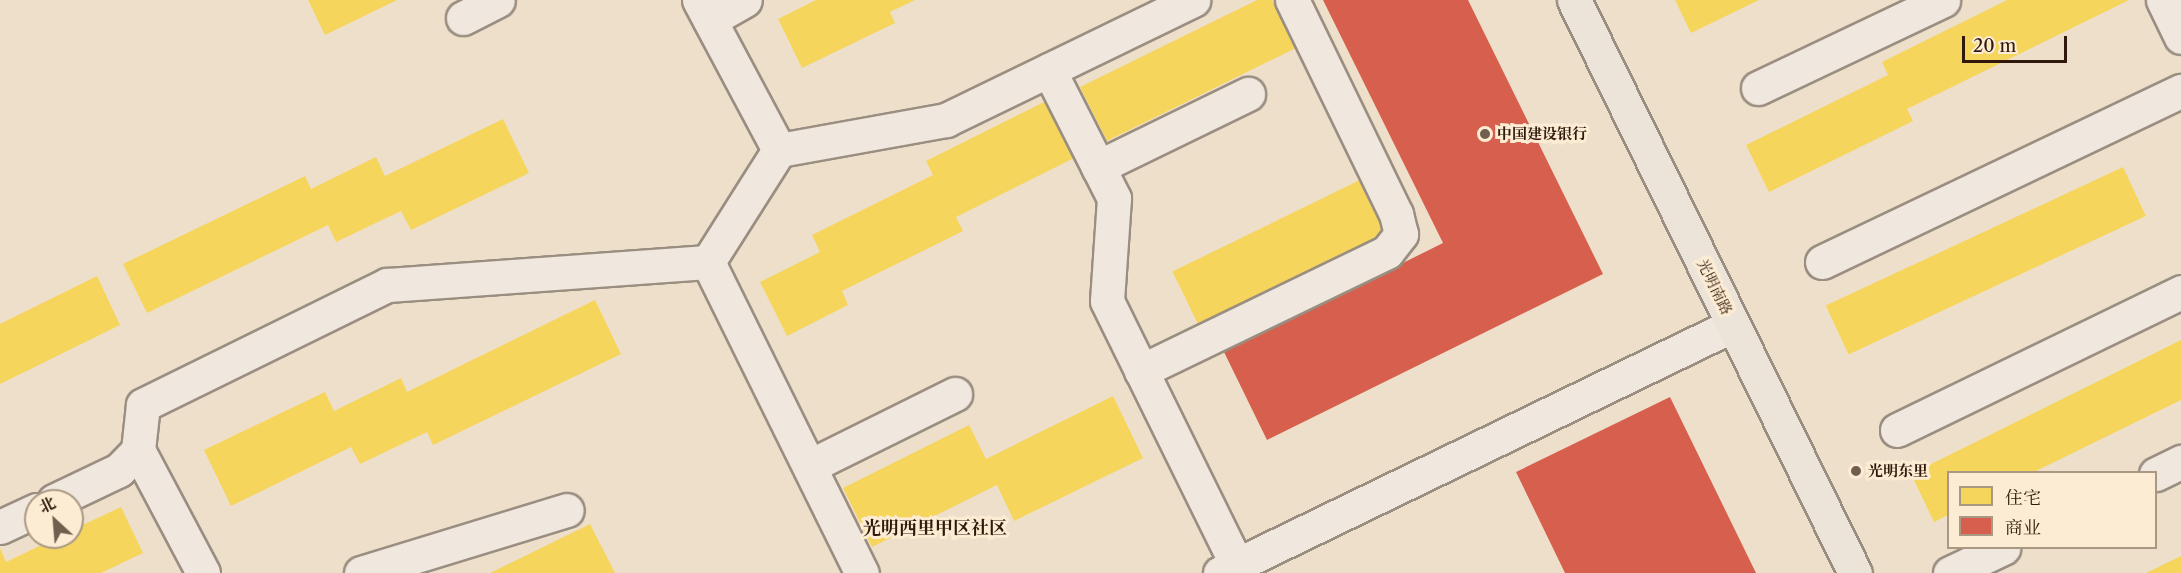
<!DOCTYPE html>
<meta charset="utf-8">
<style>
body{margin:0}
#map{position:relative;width:2181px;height:573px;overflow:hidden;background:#eedfcb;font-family:"Libre Caslon Text","Noto Serif SC",serif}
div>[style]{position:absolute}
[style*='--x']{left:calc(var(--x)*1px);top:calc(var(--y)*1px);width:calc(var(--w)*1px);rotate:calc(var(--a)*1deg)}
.homes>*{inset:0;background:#f6d55c;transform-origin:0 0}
.shops>*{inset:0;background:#d6604d}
.roads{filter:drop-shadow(2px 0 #9a8e81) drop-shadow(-2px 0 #9a8e81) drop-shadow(0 2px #9a8e81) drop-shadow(0 -2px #9a8e81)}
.minor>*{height:33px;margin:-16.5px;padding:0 16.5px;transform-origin:16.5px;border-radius:16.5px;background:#f0e8de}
.major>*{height:33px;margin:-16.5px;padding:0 16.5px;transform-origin:16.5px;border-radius:16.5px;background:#ede4d9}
.dots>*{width:16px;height:16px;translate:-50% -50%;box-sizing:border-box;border:3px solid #fdecd4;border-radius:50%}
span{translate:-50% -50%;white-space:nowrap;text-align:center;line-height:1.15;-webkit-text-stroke:6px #fdecd4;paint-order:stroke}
.poi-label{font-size:15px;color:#30190a;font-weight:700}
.left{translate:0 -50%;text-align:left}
.street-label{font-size:15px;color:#30190a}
.quarter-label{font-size:18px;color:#30190a;font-weight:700}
.legend{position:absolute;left:1947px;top:471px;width:210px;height:78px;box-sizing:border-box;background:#fdecd4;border:2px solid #ab9883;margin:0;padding:8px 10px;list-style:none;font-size:18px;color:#30190a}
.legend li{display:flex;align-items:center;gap:12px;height:30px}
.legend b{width:30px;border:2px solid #ab9883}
.north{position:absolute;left:24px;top:489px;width:60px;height:60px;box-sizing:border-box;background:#fdecd4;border:2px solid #ab9883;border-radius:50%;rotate:334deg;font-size:16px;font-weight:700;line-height:24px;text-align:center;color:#30190a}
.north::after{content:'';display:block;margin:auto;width:21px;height:27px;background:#725e4e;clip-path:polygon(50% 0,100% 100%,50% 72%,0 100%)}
.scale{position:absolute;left:1962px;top:36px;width:105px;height:27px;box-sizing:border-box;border:3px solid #30190a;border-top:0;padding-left:8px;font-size:18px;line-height:21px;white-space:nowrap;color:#30190a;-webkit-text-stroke:4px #fdecd4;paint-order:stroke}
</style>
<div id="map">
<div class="homes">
<i style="clip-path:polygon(308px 0,397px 0,325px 35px)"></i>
<i style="clip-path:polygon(816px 0,915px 0,890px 12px,895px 23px,802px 68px,778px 19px)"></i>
<i style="clip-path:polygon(1257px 0,1272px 0,1296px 48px,1107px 141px,1080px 87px)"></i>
<i style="clip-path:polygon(1675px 0,1759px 0,1691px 33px)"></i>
<i style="clip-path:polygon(2007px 0,2129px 0,1907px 109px,1913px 121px,1769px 192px,1746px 145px,1888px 75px,1882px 62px)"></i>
<i style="clip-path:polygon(1046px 101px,1074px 158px,956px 217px,963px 231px,842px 291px,848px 305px,787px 336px,760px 282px,820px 252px,812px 235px,933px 175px,926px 161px)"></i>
<i style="clip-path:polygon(503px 119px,529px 173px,411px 230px,401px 211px,336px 242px,328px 225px,147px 313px,123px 264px,305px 176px,311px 189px,376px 157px,385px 176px)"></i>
<i style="left:2123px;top:167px;width:54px;height:328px;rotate:65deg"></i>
<i style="left:1362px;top:179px;width:61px;height:211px;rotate:64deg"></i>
<i style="clip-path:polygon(97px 276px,120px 325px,0 384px,0 324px)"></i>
<i style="clip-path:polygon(595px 300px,621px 354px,433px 445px,427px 432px,360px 464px,351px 447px,231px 506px,204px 450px,325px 392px,334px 411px,401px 378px,407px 392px)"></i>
<i style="clip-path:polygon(2181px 340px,2181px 400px,2034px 472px,1948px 472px,1948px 515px,1934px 522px,1911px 474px)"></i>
<i style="clip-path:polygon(1113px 396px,1143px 458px,1014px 521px,997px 485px,872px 547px,843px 488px,969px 425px,986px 459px)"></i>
<i style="clip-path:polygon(121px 507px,143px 553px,101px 573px,0 573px,0 548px,6px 562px,58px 537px,72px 537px,72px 530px)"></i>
<i style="clip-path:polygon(590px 524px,615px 573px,490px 573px)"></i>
<i style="clip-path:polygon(2181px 556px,2181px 573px,2146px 573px)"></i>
</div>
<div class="shops">
<i style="clip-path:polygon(1323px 0,1468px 0,1603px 274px,1267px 440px,1224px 352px,1443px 243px)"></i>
<i style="clip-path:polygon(1670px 397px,1756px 573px,1565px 573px,1516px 472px)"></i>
</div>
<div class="roads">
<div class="minor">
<i style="--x:699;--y:0;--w:170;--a:61.9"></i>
<i style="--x:2163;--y:0;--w:41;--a:64.1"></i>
<i style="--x:463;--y:18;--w:39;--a:-27"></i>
<i style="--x:710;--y:20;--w:40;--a:-29.7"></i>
<i style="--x:1049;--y:70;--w:144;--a:63.1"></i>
<i style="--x:1114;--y:198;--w:103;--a:93.9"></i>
<i style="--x:1107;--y:301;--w:294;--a:63.8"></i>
<i style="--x:1237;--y:565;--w:8;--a:104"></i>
<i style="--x:1758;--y:88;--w:205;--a:-25.4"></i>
<i style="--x:1098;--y:167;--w:167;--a:-26"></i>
<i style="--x:708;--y:262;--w:133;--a:-57.6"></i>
<i style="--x:779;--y:150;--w:170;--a:-10.2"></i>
<i style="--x:946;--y:120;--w:275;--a:-25.9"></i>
<i style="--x:1822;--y:262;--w:398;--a:-25.5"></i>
<i style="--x:1141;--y:371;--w:273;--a:-25.8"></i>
<i style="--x:1387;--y:252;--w:23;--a:-52"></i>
<i style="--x:1401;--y:234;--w:21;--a:-104"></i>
<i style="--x:1396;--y:214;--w:238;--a:-115.9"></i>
<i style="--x:1897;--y:430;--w:316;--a:-25.9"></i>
<i style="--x:138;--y:450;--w:139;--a:62.1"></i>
<i style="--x:810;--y:466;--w:162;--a:-26.4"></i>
<i style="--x:2156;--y:474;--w:28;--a:-26"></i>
<i style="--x:54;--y:501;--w:72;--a:-25.5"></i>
<i style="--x:119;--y:470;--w:28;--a:-46"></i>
<i style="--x:138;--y:450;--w:45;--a:-83.7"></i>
<i style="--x:143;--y:405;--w:272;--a:-26.2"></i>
<i style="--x:387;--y:285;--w:322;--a:-4.1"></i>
<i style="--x:708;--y:262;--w:347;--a:63.7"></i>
<i style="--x:0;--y:527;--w:40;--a:-25"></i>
<i style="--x:361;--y:573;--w:215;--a:-17"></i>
<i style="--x:1220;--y:573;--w:570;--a:-25.8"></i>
<i style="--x:1950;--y:573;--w:59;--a:-25.3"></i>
</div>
<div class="major">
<i style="--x:1574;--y:0;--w:638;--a:63.88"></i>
</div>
</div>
<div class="dots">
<i style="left:1485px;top:134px;background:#725e4e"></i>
<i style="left:1856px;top:471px;background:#725e4e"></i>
</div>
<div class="poi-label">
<span class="left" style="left:1497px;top:134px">中国建设银行</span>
<span class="left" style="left:1868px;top:471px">光明东里</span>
</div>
<div class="street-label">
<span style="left:1715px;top:287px;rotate:64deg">光明南路</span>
</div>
<div class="quarter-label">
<span style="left:935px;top:528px">光明西里甲区社区</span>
</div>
<ul class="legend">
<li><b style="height:16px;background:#f6d55c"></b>住宅</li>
<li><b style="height:16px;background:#d6604d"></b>商业</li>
</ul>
<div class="north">北</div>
<div class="scale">20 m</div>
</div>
